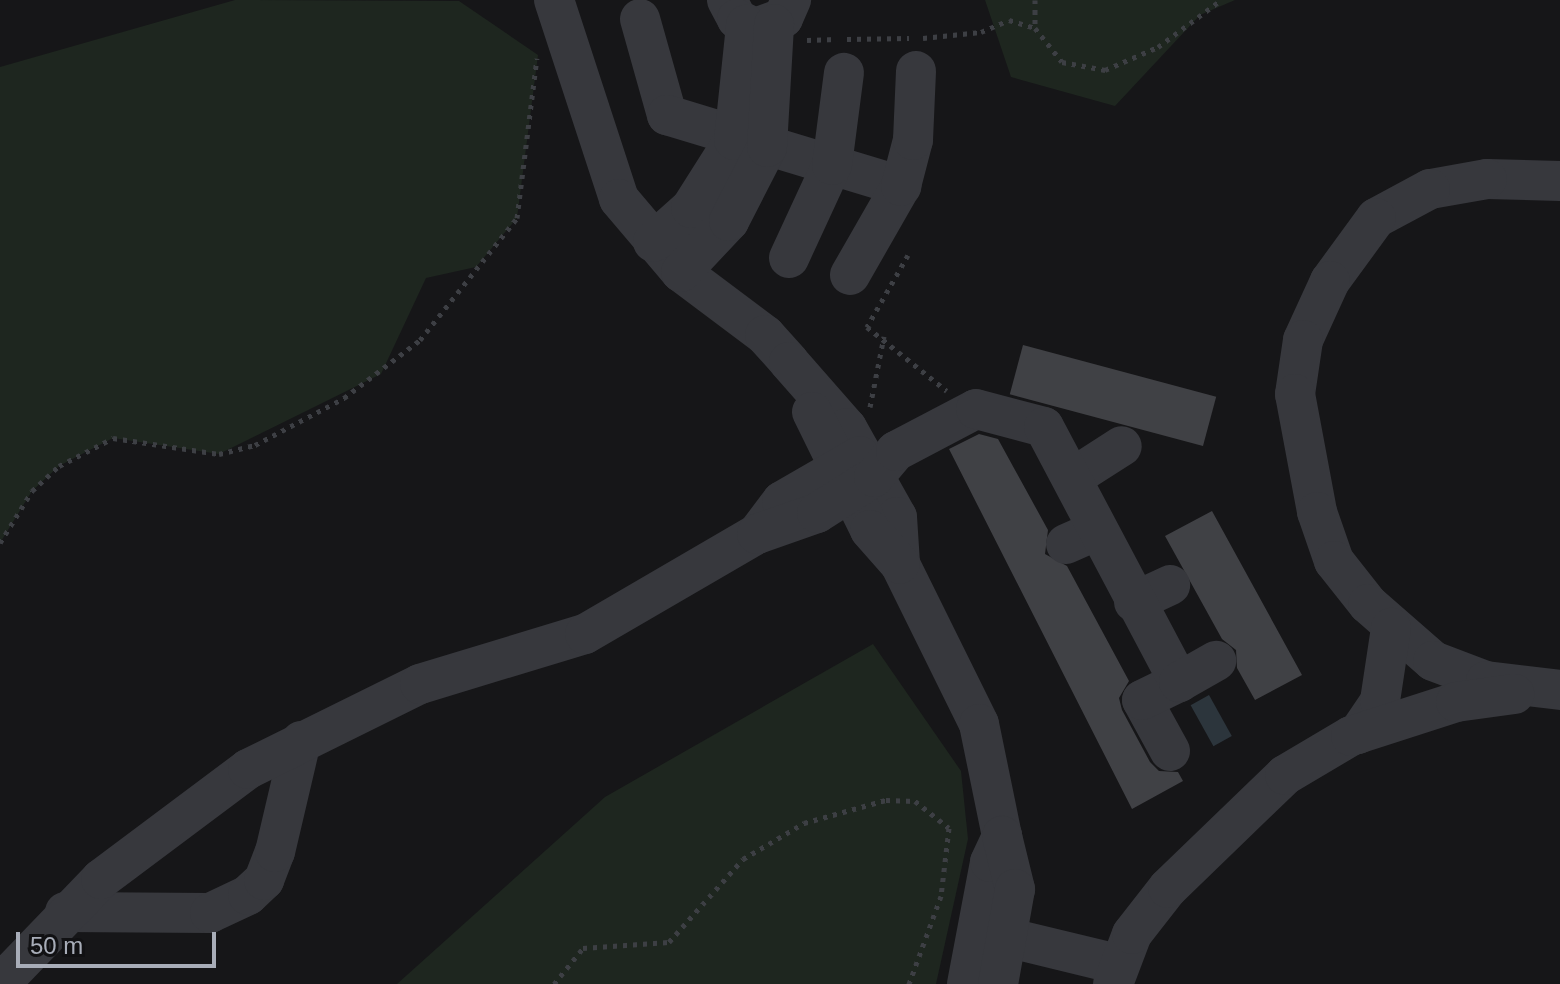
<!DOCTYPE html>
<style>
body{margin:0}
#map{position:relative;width:1560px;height:984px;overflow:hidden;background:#161618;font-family:Helvetica,sans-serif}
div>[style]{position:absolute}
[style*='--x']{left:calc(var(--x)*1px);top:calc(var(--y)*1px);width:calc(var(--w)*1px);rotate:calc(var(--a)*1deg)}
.green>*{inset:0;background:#1e261f}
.water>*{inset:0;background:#2c353c;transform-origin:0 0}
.building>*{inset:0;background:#404145;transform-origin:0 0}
.path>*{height:5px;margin-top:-2.5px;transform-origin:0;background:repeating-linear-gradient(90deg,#3d3f44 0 4px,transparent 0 10px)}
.minor>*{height:40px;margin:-20px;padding:0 20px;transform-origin:20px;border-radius:20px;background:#37383d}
span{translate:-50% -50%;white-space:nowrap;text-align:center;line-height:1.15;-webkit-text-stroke:6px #111113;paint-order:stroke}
.scale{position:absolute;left:16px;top:932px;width:200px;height:36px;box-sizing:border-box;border:4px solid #a8adb8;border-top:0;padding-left:10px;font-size:24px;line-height:28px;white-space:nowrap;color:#a8adb8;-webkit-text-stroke:6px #111113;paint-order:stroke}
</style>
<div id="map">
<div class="green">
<i style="clip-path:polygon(235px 0,459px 1px,538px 55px,517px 218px,476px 267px,426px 278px,381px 374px,219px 454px,113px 438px,59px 466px,32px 491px,0 543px,0 67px)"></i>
<i style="clip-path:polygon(985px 0,1235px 0,1200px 15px,1115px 106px,1011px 77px)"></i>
<i style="clip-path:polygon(873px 644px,961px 771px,968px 839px,936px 984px,397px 984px,605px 797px)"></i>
</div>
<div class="water">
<i style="left:1209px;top:695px;width:47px;height:21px;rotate:61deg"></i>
</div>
<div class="building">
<i style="left:1023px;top:345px;width:200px;height:51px;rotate:15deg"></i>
<i style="clip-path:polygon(979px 434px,998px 439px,1048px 530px,1045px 554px,1067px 566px,1129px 681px,1119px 698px,1122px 710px,1150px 762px,1159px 771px,1178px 772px,1183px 781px,1132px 809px,949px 449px)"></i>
<i style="clip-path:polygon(1212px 511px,1302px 675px,1255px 700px,1237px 668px,1236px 650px,1222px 639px,1165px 536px)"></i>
</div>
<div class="path">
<i style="--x:1035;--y:0;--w:28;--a:90"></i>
<i style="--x:1035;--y:28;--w:43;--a:51.5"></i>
<i style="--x:1062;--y:62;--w:44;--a:10.5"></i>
<i style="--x:1105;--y:70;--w:58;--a:-23.5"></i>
<i style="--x:1158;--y:47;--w:79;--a:-36.7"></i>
<i style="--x:923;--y:38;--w:58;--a:-5.9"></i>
<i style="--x:981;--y:32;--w:30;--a:-23"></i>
<i style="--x:1009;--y:20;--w:27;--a:17"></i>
<i style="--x:847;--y:39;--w:62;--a:-0.9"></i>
<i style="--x:807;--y:40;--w:30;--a:-2"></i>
<i style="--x:908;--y:255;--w:83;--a:119.7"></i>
<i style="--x:867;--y:327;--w:102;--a:38.7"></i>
<i style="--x:870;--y:407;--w:72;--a:-78.8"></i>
<i style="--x:0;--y:543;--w:61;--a:-58.4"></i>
<i style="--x:32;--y:491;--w:37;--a:-43"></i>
<i style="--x:59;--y:466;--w:61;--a:-27.4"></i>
<i style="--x:113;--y:438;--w:107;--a:8.6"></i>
<i style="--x:219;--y:454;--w:37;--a:-14"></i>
<i style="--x:255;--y:445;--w:101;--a:-27.8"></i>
<i style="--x:344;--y:398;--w:96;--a:-37.3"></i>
<i style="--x:420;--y:340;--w:156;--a:-51.5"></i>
<i style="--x:517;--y:218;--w:161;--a:-82.9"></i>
<i style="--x:554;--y:984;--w:46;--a:-51.1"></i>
<i style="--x:583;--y:948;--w:86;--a:-4"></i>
<i style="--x:669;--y:942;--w:111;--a:-48.3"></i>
<i style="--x:743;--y:859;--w:71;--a:-30.5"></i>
<i style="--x:804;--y:823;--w:85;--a:-15.7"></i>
<i style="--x:886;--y:800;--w:29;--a:2"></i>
<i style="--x:915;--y:801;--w:43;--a:38.5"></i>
<i style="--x:949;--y:828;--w:68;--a:96.7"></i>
<i style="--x:941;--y:896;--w:94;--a:110"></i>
</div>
<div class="minor">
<i style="--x:554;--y:0;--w:209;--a:71.9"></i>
<i style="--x:619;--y:199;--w:96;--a:49.7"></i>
<i style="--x:681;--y:272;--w:105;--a:36.9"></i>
<i style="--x:765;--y:335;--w:36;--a:48"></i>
<i style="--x:789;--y:362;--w:88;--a:48.7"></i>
<i style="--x:847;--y:428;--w:102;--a:60.7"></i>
<i style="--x:897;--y:517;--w:47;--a:86.3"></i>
<i style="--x:900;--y:564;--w:178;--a:63.7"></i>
<i style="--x:979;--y:724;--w:114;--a:78.4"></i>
<i style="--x:727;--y:0;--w:21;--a:62"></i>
<i style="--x:737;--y:19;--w:20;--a:27"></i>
<i style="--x:755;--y:28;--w:30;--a:-20"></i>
<i style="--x:783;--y:18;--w:20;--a:-66"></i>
<i style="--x:640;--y:19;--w:100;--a:74.3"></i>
<i style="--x:667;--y:115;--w:245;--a:16.9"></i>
<i style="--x:1560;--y:181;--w:73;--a:-178.4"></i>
<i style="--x:1487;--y:179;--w:58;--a:170"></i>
<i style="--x:1430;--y:189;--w:61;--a:151.8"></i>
<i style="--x:1376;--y:218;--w:78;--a:126.1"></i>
<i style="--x:1330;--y:281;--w:65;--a:114.6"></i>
<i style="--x:1303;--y:340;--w:55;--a:98.4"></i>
<i style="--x:1295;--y:394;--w:120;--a:79.4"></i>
<i style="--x:1317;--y:512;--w:52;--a:70.9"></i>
<i style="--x:1334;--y:561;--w:55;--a:51.7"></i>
<i style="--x:1368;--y:604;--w:86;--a:41.2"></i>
<i style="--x:1433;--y:661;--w:57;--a:20.7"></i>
<i style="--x:1486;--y:681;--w:75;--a:6.9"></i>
<i style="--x:653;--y:242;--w:51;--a:-41.8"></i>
<i style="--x:691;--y:208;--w:80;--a:-57.7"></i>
<i style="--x:734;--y:140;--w:116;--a:-84"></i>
<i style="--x:789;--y:258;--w:102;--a:-65.2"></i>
<i style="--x:832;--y:165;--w:93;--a:-82.6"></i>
<i style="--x:681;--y:272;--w:70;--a:-46.7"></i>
<i style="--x:729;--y:221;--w:83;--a:-62.8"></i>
<i style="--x:767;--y:147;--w:123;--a:-86.7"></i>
<i style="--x:850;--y:275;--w:103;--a:-60.2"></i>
<i style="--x:901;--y:186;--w:48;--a:-75.4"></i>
<i style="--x:913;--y:140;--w:69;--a:-87.5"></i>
<i style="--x:812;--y:412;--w:131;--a:63.8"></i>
<i style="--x:870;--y:530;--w:45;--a:48.6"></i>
<i style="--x:1072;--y:478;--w:59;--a:-32.6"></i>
<i style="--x:757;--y:534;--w:41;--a:-52.9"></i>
<i style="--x:782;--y:501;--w:90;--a:-30"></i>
<i style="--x:1066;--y:544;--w:34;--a:-24"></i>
<i style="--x:1134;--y:602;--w:40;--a:-25"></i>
<i style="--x:1358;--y:734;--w:40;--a:-56"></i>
<i style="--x:1380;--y:701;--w:74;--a:-81.4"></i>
<i style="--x:1170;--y:751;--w:58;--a:-118.8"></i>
<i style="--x:1142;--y:700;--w:41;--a:-25.9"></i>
<i style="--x:65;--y:912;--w:145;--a:0.4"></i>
<i style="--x:210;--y:913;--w:42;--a:-25.3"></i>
<i style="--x:248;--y:895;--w:22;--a:-43"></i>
<i style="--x:264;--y:880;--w:30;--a:-69"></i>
<i style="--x:275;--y:852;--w:114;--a:-76.8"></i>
<i style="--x:985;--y:932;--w:136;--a:13.6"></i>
<i style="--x:0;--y:984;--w:146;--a:-46.1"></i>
<i style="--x:101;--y:879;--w:184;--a:-36.8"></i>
<i style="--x:248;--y:769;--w:192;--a:-26.3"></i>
<i style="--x:420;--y:684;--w:172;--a:-16.9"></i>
<i style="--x:585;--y:634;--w:199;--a:-30.2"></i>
<i style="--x:757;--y:534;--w:64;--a:-19.3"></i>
<i style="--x:817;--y:513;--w:67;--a:-32.3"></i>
<i style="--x:874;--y:477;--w:34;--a:-50"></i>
<i style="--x:896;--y:451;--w:90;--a:-27.7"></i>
<i style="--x:976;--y:409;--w:70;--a:14.8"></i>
<i style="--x:1044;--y:427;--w:289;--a:62.1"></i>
<i style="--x:1179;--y:682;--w:43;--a:-29.6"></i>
<i style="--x:967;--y:984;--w:124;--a:-79.3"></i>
<i style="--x:990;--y:862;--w:29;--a:-65"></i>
<i style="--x:1002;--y:836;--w:55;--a:76.2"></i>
<i style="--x:1015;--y:889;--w:97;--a:100.1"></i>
<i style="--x:1113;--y:984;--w:53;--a:-69.2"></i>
<i style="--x:1132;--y:934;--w:58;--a:-52"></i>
<i style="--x:1168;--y:888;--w:163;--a:-44"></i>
<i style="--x:1285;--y:775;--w:77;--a:-30.6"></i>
<i style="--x:1351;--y:736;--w:110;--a:-17.9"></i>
<i style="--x:1456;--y:702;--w:59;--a:-7.9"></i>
</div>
<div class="scale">50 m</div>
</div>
